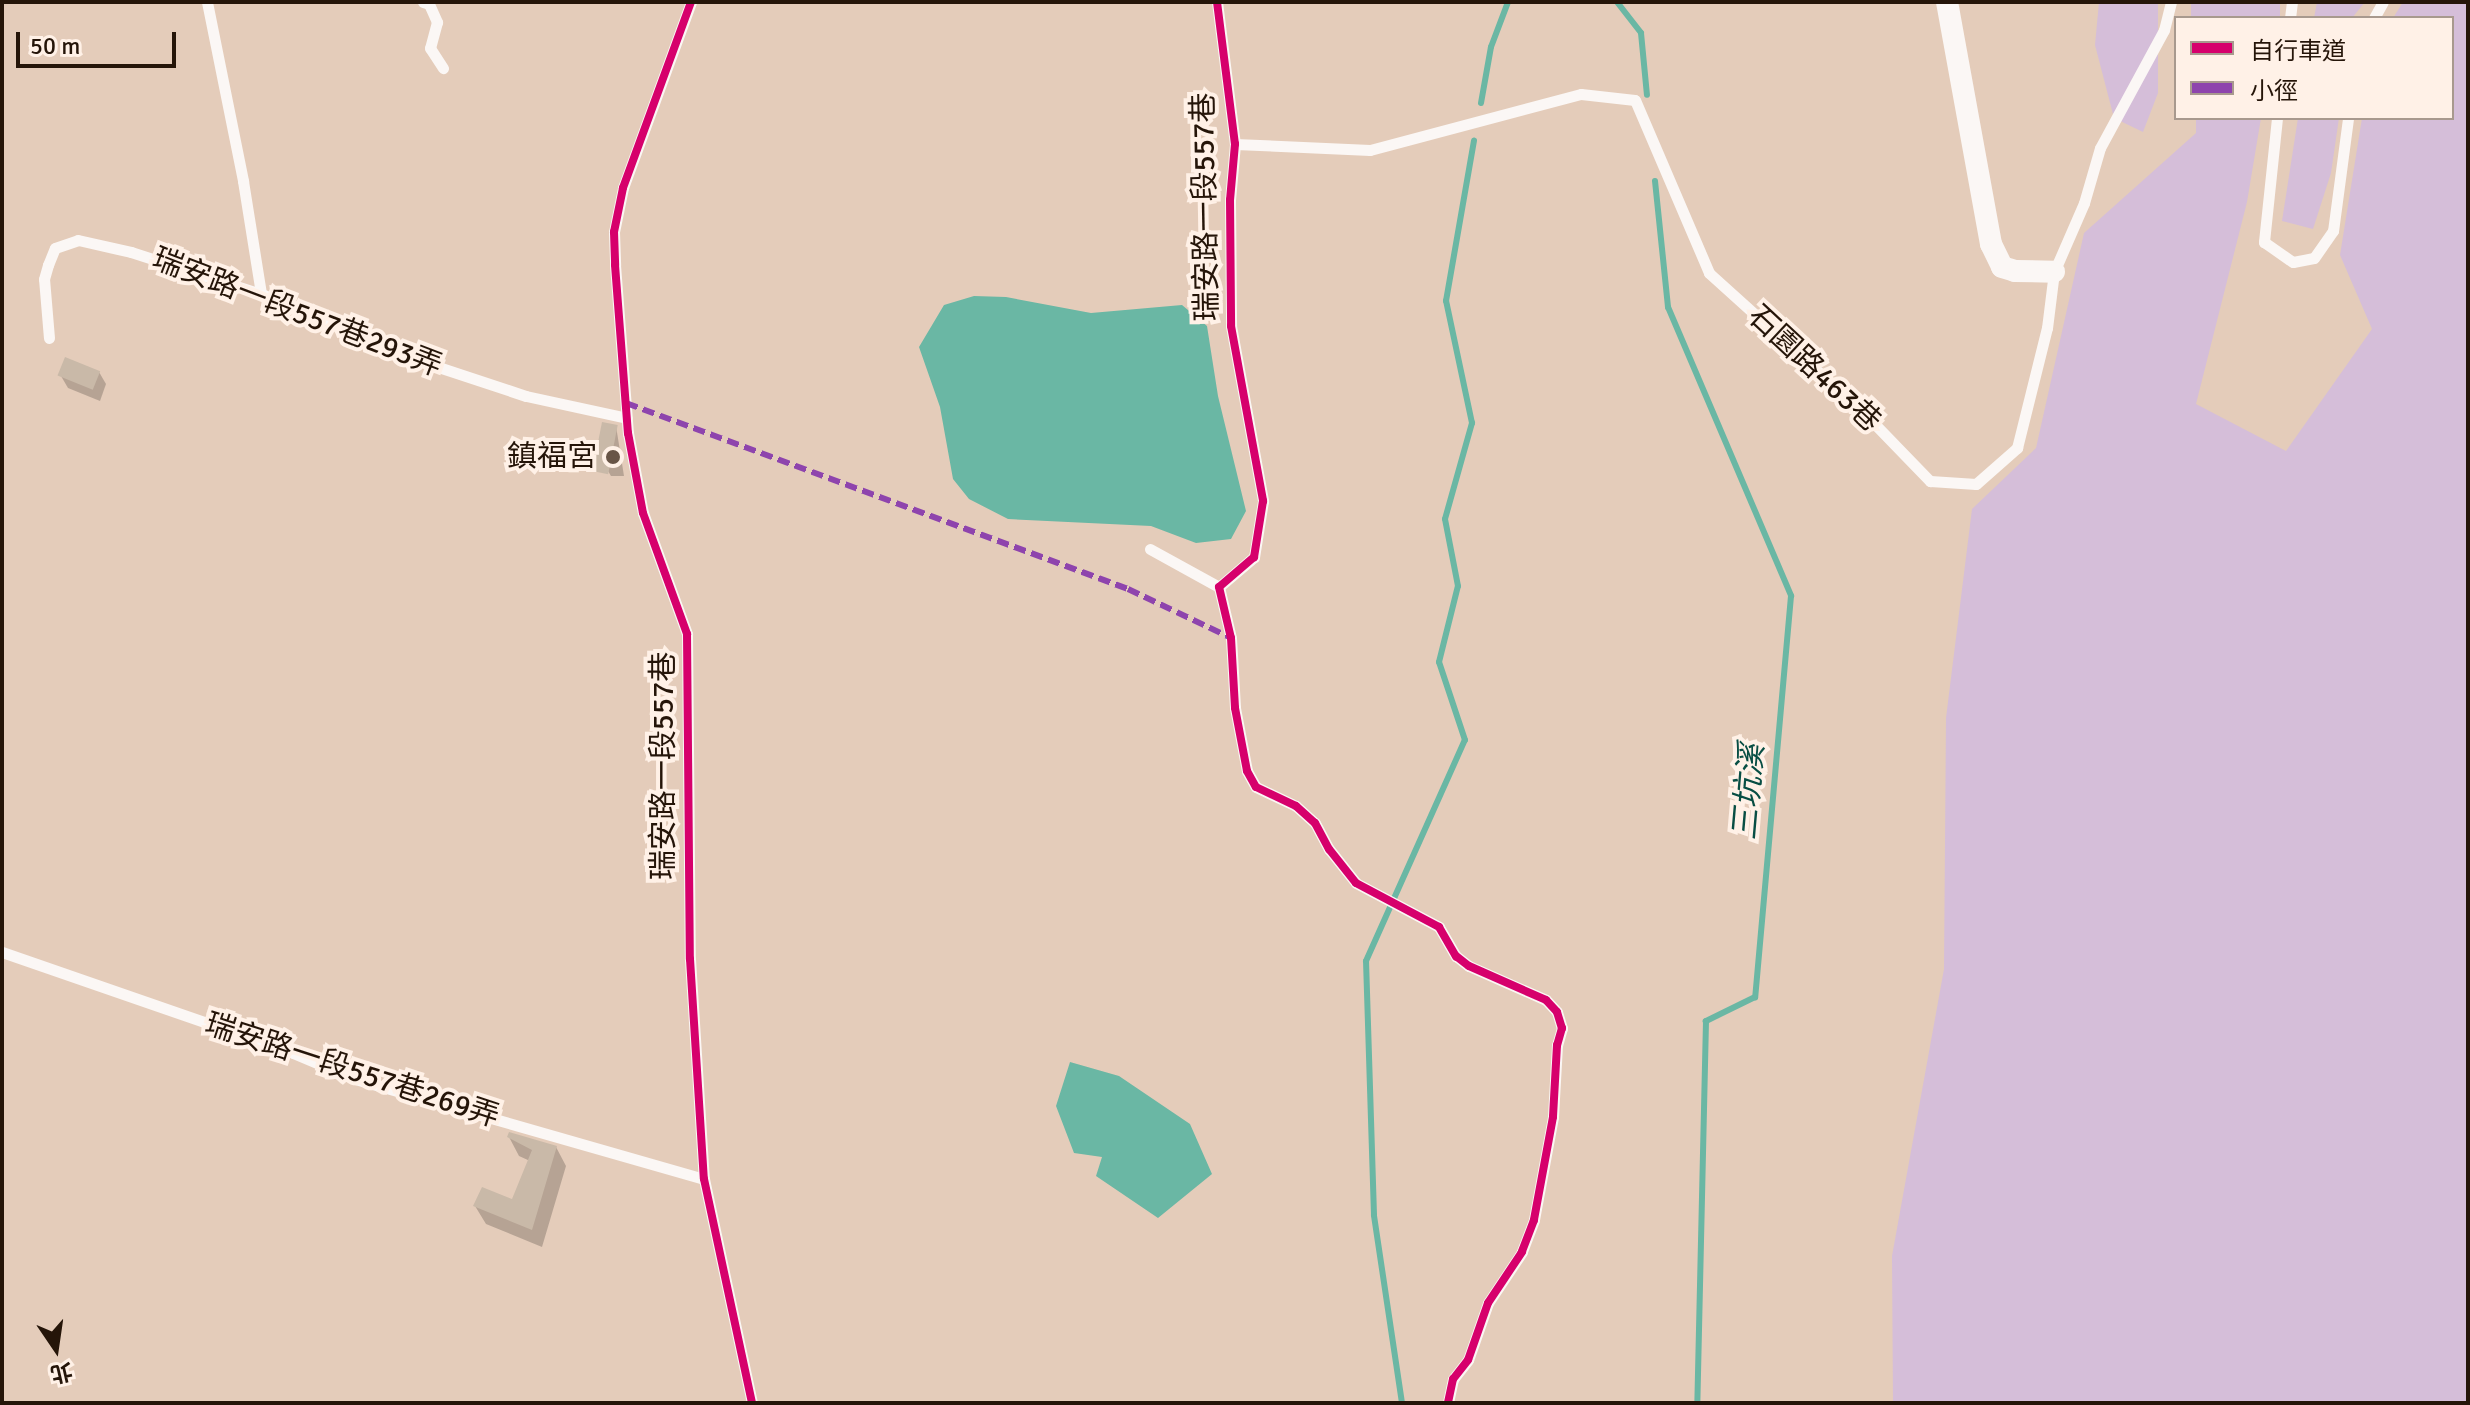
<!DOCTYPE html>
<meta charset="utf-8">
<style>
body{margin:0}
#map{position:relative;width:2470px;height:1405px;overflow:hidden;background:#e4ccba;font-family:Signika,"Noto Sans TC",sans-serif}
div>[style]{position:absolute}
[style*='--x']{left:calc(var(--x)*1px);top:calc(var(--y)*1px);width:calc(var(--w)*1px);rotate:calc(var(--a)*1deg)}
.green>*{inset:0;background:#d5bed9;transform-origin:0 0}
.water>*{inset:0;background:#6ab7a4}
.shadow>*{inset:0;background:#0003}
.stream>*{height:6px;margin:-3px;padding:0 3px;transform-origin:3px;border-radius:3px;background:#6ab7a4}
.building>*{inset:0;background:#c9b9a8;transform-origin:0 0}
.service>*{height:11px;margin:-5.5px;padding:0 5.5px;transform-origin:5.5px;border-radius:5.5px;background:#fbf7f5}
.minor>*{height:22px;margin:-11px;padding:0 11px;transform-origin:11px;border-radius:11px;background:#fbf7f5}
.quiet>*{height:6px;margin-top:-3px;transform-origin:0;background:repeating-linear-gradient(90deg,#8e44ad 0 12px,transparent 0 18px)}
.cycleway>*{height:8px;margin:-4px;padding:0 4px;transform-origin:4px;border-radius:4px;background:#d6006c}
.dots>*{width:22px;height:22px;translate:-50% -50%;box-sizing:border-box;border:4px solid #fff1e7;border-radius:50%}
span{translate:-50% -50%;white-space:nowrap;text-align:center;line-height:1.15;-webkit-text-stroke:8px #fff1e7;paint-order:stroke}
.street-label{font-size:30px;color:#251509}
.poi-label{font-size:30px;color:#251509}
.right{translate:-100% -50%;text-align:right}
.water-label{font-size:32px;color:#084e44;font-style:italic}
.frame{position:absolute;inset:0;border:4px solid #251509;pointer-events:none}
.legend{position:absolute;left:2174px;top:16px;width:280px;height:104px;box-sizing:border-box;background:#fff1e7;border:2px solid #a8998e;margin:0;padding:10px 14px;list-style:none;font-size:24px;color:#251509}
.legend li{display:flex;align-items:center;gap:16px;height:40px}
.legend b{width:40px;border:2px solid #a8998e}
.north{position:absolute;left:16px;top:1309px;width:80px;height:80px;-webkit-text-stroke:6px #fff1e7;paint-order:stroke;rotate:167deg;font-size:22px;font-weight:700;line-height:32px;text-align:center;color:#251509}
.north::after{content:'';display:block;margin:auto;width:28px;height:36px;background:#251509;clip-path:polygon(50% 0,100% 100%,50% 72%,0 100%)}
.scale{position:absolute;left:16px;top:32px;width:160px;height:36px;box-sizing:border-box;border:4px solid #251509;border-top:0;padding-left:10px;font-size:24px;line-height:28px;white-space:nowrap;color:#251509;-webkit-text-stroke:6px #fff1e7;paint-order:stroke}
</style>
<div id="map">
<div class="green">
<i style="clip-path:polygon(2099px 2px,2158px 2px,2158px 93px,2143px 132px,2114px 118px,2095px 45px)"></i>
<i style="left:2191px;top:2px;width:89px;height:16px"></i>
<i style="clip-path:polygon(2317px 2px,2365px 2px,2352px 18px,2314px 18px)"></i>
<i style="clip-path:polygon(2403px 2px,2468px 2px,2468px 1403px,1893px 1403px,1892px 1256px,1944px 969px,1946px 718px,1972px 509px,2036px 448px,2084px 233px,2196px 133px,2196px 118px,2261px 118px,2247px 202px,2196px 404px,2286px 451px,2372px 329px,2340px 255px,2362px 118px,2452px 118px,2452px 18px,2393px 18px)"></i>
<i style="clip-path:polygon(2298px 118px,2339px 118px,2331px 173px,2313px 229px,2282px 221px)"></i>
</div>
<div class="water">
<i style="clip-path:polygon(974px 296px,1006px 297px,1091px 313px,1182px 305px,1207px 326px,1218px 396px,1246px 511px,1231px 539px,1196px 543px,1151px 526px,1008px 519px,969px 499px,953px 479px,940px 407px,919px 347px,944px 305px)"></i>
<i style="clip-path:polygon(1070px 1062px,1119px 1076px,1190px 1124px,1212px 1174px,1158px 1218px,1096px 1176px,1102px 1157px,1074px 1153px,1056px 1106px)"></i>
</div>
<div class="shadow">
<i style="clip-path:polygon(99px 372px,106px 384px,100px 401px,68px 388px,61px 376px)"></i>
<i style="clip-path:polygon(616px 426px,624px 476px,611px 476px,608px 471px)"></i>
<i style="clip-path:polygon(509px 1137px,556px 1147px,566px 1166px,542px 1247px,486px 1224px,475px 1206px,513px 1202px,530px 1161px,519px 1156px)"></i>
</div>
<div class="stream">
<i style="--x:1617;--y:2;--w:39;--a:52"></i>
<i style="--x:1641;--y:33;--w:62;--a:84.5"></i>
<i style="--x:1481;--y:103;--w:57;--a:-79.9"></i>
<i style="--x:1491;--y:47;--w:48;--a:-69.3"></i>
<i style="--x:1655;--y:181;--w:127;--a:84.1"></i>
<i style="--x:1668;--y:307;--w:314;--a:66.9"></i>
<i style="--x:1791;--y:596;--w:403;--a:95.1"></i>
<i style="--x:1755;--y:997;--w:55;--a:153.9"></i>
<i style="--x:1706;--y:1021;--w:382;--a:91.3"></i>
<i style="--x:1402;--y:1403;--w:190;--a:-98.5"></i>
<i style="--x:1374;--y:1215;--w:254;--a:-91.8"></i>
<i style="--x:1366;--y:961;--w:242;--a:-65.9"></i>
<i style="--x:1465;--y:740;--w:82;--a:-108.4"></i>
<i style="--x:1439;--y:662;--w:78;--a:-76"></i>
<i style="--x:1458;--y:586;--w:68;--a:-101"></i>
<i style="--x:1445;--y:519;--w:100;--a:-74.3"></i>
<i style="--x:1472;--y:423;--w:125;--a:-102"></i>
<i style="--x:1446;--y:301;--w:163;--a:-80.1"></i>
</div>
<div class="building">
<i style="left:65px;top:357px;width:38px;height:20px;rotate:22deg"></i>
<i style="left:602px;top:422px;width:16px;height:50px;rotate:11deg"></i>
<i style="clip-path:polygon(509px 1132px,557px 1146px,532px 1230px,473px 1206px,482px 1187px,512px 1199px,532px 1150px,507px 1137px)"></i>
</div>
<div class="service">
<i style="--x:207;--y:2;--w:183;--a:78.6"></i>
<i style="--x:243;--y:181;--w:114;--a:80.9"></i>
<i style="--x:423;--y:2;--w:6;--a:18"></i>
<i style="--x:429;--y:4;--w:20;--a:66"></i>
<i style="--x:437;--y:22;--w:27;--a:105"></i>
<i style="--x:430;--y:48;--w:24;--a:57"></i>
<i style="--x:691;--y:2;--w:198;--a:110.1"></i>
<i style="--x:623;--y:188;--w:45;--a:101.6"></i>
<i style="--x:614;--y:232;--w:33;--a:88"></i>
<i style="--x:615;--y:265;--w:169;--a:85.6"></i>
<i style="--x:628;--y:433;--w:81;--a:79.4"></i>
<i style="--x:643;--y:513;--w:129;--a:70"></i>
<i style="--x:687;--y:634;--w:325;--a:89.5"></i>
<i style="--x:690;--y:959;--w:220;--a:86.4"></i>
<i style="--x:704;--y:1179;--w:229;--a:77.9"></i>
<i style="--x:1217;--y:2;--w:143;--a:82.8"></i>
<i style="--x:1235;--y:144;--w:56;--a:95.1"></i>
<i style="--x:1230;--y:200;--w:126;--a:89.5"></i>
<i style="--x:1231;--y:326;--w:178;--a:79.6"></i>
<i style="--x:1263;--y:501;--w:57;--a:99.1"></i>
<i style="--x:1254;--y:557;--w:46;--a:139.4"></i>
<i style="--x:1219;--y:587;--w:52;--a:76.8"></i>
<i style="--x:1231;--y:638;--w:70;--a:86.7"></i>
<i style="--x:1235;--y:708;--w:64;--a:79.2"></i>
<i style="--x:1247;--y:771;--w:18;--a:61"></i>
<i style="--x:1256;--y:787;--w:44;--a:25.4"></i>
<i style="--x:1296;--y:806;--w:25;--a:42"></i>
<i style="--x:1315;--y:823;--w:30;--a:62"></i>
<i style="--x:1329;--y:849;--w:43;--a:51.5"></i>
<i style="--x:1356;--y:883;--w:94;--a:27.9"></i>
<i style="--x:1439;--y:927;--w:34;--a:60"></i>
<i style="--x:1456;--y:956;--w:16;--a:38"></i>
<i style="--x:1469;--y:966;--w:84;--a:23.8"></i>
<i style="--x:1546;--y:1000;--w:16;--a:47"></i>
<i style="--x:1557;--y:1012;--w:17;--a:73"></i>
<i style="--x:1562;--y:1028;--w:18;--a:106"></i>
<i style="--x:1557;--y:1045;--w:72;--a:93.2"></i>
<i style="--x:1553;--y:1117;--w:105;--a:100.5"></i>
<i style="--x:1534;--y:1220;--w:34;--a:111"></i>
<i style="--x:1522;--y:1252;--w:61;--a:123.7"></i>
<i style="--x:1488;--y:1303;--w:60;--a:109.3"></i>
<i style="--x:1468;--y:1360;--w:24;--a:128"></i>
<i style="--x:1453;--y:1379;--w:25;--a:102"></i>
<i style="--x:2290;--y:18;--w:16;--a:-83"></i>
<i style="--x:2374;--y:18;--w:18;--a:-61"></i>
<i style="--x:2277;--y:118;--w:125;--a:96"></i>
<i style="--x:2264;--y:242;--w:35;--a:35"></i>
<i style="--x:2293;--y:262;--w:21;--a:-11"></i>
<i style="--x:2314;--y:258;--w:33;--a:-55"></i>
<i style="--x:2333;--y:231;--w:114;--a:-82.4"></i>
<i style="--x:1235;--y:144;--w:135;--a:2.5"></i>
<i style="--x:1370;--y:150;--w:218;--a:-14.9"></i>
<i style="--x:1581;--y:94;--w:54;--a:6.3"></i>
<i style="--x:1635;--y:100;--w:188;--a:66.8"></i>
<i style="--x:1709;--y:273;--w:209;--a:42.1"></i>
<i style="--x:1864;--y:413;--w:95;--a:45.9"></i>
<i style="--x:1930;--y:481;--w:46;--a:3.7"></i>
<i style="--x:1976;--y:484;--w:55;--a:-41.3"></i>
<i style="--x:2017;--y:448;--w:124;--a:-76"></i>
<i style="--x:2047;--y:328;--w:56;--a:-82.9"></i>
<i style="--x:2054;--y:272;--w:75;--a:-66.5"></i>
<i style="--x:2084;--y:203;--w:57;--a:-73.8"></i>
<i style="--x:2100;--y:148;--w:134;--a:-61.5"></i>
<i style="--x:2164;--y:30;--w:29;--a:-76"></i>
<i style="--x:49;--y:338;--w:59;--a:-94.8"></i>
<i style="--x:44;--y:279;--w:15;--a:-74"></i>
<i style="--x:48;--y:265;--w:18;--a:-68"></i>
<i style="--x:55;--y:248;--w:24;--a:-19"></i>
<i style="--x:78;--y:240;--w:54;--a:12.8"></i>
<i style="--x:131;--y:252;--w:137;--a:17.9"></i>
<i style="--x:261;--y:294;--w:103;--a:21.1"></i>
<i style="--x:357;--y:331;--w:57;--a:27"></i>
<i style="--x:408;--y:357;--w:124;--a:18.3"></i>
<i style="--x:526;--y:396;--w:103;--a:12.3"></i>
<i style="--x:1150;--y:549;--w:79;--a:28.8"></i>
<i style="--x:2;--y:952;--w:308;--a:19.1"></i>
<i style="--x:293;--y:1053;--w:67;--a:22.8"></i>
<i style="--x:355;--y:1079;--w:363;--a:16"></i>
</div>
<div class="minor">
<i style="--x:1947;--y:2;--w:246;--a:79.7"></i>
<i style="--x:1991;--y:244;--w:25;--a:64"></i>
<i style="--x:2002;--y:267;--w:14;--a:17"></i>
<i style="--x:2015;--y:271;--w:39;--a:1"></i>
</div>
<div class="quiet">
<i style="--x:626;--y:403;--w:535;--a:20.33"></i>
<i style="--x:1128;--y:589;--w:114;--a:25.4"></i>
</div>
<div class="cycleway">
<i style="--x:691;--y:2;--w:198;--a:110.1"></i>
<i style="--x:623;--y:188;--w:45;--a:101.6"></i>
<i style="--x:614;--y:232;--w:33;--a:88"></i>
<i style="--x:615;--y:265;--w:169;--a:85.6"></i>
<i style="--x:628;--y:433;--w:81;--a:79.4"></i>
<i style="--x:643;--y:513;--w:129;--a:70"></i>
<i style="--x:687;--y:634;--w:325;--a:89.5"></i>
<i style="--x:690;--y:959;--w:220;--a:86.4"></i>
<i style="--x:704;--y:1179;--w:229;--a:77.9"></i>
<i style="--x:1217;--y:2;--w:143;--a:82.8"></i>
<i style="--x:1235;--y:144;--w:56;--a:95.1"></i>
<i style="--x:1230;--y:200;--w:126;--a:89.5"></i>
<i style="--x:1231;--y:326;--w:178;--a:79.6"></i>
<i style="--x:1263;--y:501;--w:57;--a:99.1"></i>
<i style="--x:1254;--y:557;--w:46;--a:139.4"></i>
<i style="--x:1219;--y:587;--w:52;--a:76.8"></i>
<i style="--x:1231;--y:638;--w:70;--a:86.7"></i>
<i style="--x:1235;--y:708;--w:64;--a:79.2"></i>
<i style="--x:1247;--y:771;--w:18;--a:61"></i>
<i style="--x:1256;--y:787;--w:44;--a:25.4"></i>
<i style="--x:1296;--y:806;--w:25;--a:42"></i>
<i style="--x:1315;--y:823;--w:30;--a:62"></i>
<i style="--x:1329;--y:849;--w:43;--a:51.5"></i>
<i style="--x:1356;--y:883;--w:94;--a:27.9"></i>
<i style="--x:1439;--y:927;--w:34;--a:60"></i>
<i style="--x:1456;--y:956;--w:16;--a:38"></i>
<i style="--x:1469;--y:966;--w:84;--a:23.8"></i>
<i style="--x:1546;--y:1000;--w:16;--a:47"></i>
<i style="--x:1557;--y:1012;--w:17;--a:73"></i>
<i style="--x:1562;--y:1028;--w:18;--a:106"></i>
<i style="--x:1557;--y:1045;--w:72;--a:93.2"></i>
<i style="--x:1553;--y:1117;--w:105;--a:100.5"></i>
<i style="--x:1534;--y:1220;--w:34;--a:111"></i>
<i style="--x:1522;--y:1252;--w:61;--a:123.7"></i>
<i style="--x:1488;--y:1303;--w:60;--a:109.3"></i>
<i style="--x:1468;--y:1360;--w:24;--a:128"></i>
<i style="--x:1453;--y:1379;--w:25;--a:102"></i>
</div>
<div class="dots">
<i style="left:613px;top:457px;background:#685547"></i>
</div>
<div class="street-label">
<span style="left:1206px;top:207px;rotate:-91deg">瑞安路一段557巷</span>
<span style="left:297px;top:313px;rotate:21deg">瑞安路一段557巷293弄</span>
<span style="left:1814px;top:369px;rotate:43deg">石園路463巷</span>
<span style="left:664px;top:766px;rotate:-90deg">瑞安路一段557巷</span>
<span style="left:352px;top:1071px;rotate:18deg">瑞安路一段557巷269弄</span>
</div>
<div class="poi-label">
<span class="right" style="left:597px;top:457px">鎮福宮</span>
</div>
<div class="water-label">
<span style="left:1749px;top:792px;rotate:-85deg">三坑溪</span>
</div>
<div class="frame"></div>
<ul class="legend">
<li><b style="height:10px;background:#d6006c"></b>自行車道</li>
<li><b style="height:10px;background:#8e44ad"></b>小徑</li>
</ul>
<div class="north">北</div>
<div class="scale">50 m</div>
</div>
